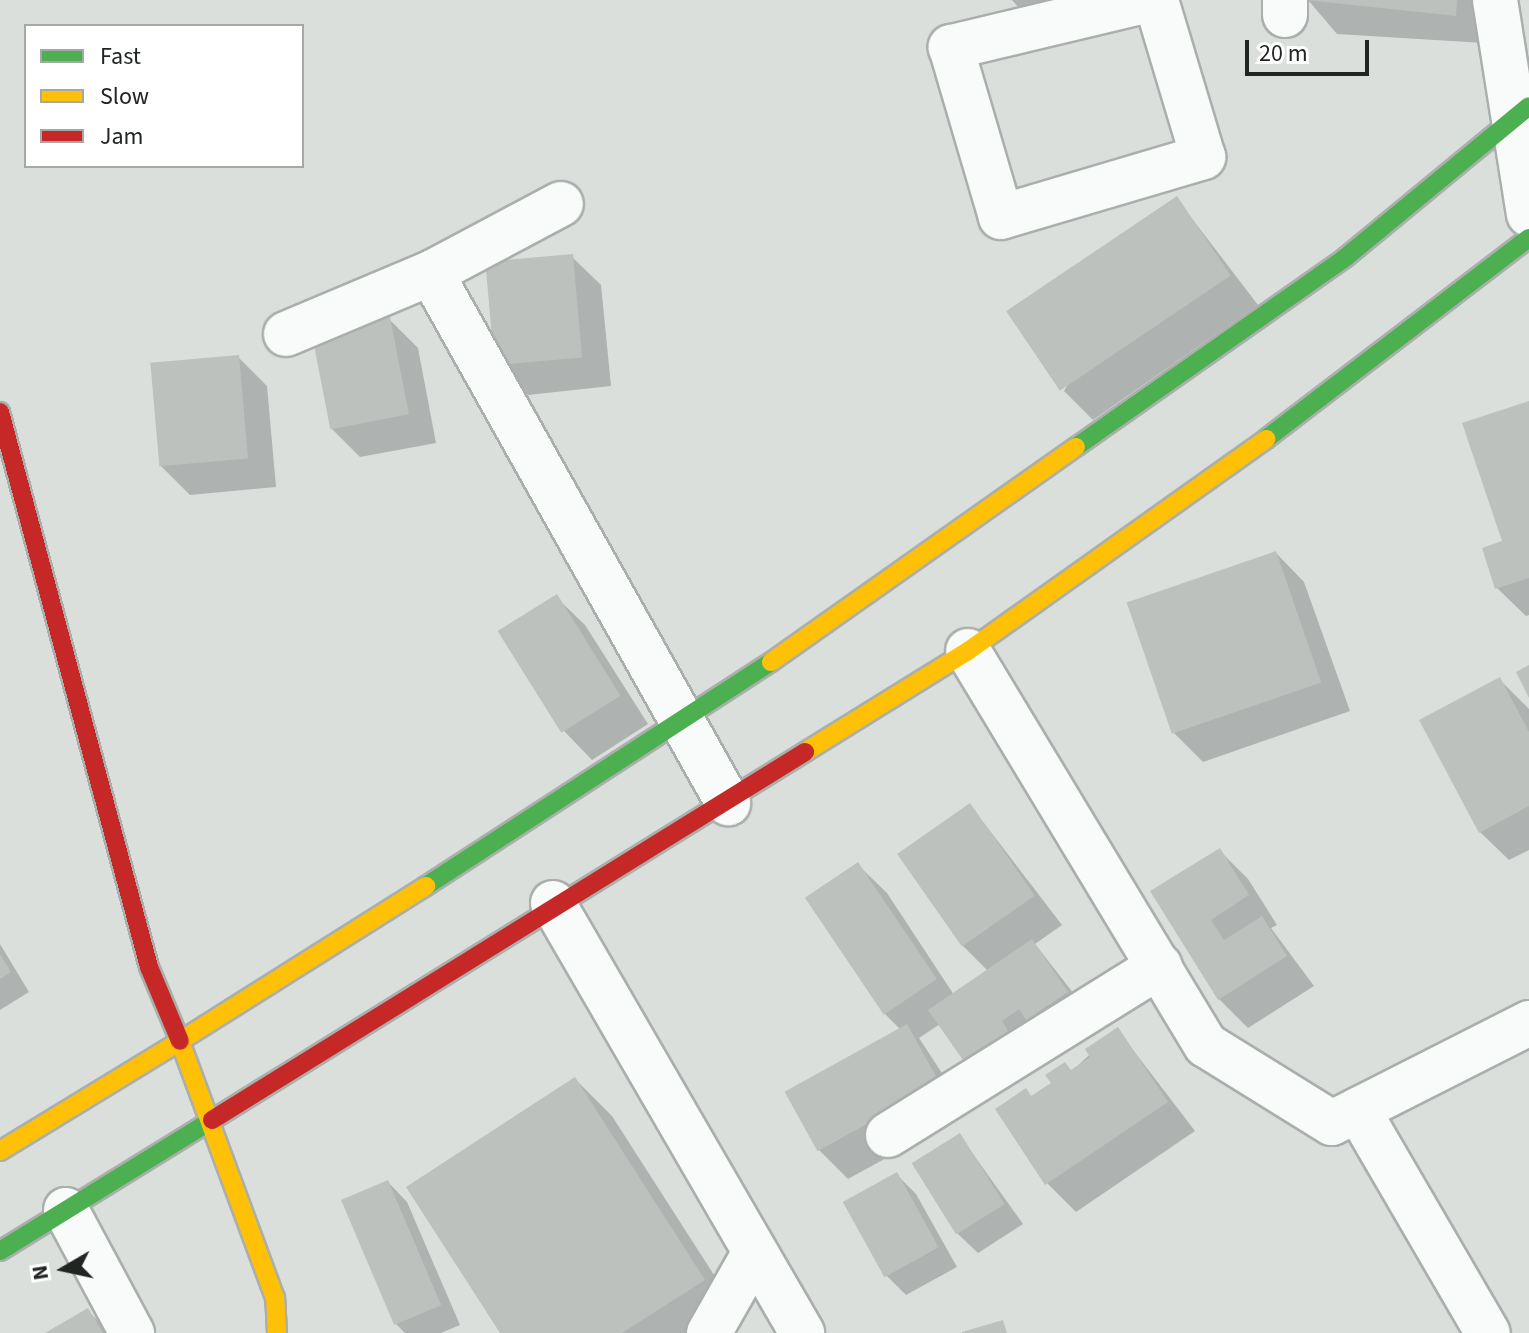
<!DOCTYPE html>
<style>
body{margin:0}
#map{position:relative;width:1529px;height:1333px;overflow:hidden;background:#dadfdc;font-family:"Source Sans 3",sans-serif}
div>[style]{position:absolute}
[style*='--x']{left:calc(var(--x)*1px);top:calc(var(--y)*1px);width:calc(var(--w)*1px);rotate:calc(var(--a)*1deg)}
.shadow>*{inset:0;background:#0003}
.building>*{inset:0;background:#bcc1be;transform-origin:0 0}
.roads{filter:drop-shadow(2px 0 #aaafac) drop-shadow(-2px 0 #aaafac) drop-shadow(0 2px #aaafac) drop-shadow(0 -2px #aaafac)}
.street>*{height:44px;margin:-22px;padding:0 22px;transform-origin:22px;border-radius:22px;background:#f9fafa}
.fast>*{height:18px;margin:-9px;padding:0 9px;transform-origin:9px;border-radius:9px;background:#4caf50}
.slow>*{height:18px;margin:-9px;padding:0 9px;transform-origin:9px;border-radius:9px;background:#ffc107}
.jam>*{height:18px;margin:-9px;padding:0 9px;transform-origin:9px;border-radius:9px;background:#c62828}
span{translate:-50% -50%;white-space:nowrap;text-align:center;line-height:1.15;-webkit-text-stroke:6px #fff;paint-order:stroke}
.legend{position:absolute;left:24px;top:24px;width:280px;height:144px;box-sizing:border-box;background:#fff;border:2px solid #a6a8a7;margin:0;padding:10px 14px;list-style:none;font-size:24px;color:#212522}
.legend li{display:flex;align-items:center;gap:16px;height:40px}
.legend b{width:40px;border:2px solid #a6a8a7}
.north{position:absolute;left:24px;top:1229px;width:80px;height:80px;-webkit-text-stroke:6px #fff;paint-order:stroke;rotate:261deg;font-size:22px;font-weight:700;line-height:32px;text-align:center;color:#212522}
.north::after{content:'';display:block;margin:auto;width:28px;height:36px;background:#212522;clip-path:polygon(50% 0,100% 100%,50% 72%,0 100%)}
.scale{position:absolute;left:1245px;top:40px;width:124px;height:36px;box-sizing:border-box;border:4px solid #212522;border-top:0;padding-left:10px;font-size:24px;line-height:28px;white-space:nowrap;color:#212522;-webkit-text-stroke:6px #fff;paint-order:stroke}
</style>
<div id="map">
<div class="shadow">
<i style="clip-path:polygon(1012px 0,1101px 0,1021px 10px)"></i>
<i style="clip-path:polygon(1308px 0,1487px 0,1484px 43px,1337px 34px)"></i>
<i style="clip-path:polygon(1177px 199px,1258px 305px,1093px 420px,1064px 391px)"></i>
<i style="clip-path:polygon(572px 257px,601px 285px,611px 386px,528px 395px,499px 366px)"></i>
<i style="clip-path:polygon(389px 319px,418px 348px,436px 443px,360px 457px,332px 429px)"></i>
<i style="clip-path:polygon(238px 357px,267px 386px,276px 487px,190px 495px,161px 466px)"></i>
<i style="clip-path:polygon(1529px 403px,1529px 615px,1526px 616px,1497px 588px)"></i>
<i style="clip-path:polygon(1276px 553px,1304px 582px,1350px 711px,1203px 762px,1174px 733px)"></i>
<i style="clip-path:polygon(556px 597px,585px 625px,648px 724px,592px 760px,564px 731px)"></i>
<i style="clip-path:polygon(1500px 680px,1529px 709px,1529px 850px,1509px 860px,1480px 832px)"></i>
<i style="clip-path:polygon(970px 805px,1062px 925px,1035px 944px,1095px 1021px,995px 1090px,940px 1024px,919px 1038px,968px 1113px,848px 1179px,819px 1150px,787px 1092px,901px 1030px,884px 1013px,858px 865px,887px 893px,954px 995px,988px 971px,963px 946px)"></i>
<i style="clip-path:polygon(1219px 850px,1248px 879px,1277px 925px,1271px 928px,1314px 986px,1248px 1028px,1219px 999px,1153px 892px)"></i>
<i style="clip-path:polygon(0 944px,29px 992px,0 1010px)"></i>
<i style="clip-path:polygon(1117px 1029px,1195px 1131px,1076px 1212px,1047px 1183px,1026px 1091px,1032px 1097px,1072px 1071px)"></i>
<i style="clip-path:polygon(575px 1079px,612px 1116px,741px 1317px,716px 1333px,502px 1333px)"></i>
<i style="clip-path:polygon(960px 1136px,1023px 1224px,978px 1253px,958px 1234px)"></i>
<i style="clip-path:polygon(897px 1175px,916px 1194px,957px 1267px,906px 1295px,887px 1276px)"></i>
<i style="clip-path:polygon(388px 1182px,407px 1202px,460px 1325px,441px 1333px,405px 1333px,396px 1324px)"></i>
<i style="clip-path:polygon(88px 1311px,110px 1333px,49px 1333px)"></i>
</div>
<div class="building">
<i style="clip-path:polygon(1306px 0,1457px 0,1456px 16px)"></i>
<i style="left:1177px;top:196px;width:96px;height:206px;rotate:56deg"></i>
<i style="left:573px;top:254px;width:104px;height:88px;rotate:85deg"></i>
<i style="left:390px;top:317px;width:99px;height:80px;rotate:79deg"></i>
<i style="left:239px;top:355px;width:104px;height:89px;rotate:85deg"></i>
<i style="clip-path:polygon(1529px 401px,1529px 578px,1495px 589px,1482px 548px,1502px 541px,1462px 423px)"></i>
<i style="left:1276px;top:551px;width:139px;height:158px;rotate:71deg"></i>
<i style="left:557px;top:594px;width:120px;height:70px;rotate:58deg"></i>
<i style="clip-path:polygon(1529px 665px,1529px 698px,1516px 672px)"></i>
<i style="clip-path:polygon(1500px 677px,1529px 732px,1529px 806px,1479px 833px,1419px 720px)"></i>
<i style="left:970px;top:803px;width:113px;height:89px;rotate:55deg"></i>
<i style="clip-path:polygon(1220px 848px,1249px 895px,1211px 920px,1224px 940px,1262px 916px,1287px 956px,1218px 1000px,1150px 891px)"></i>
<i style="left:858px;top:862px;width:141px;height:64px;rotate:56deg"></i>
<i style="clip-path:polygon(1032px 939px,1068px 992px,1026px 1020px,1019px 1009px,1002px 1021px,1009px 1032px,965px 1063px,928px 1010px)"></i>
<i style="clip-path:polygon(0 954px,11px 972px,0 979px)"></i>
<i style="left:907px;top:1024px;width:68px;height:140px;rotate:61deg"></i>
<i style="clip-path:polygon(1118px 1027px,1168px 1102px,1045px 1185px,995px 1109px,1026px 1088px,1031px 1096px,1051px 1083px,1045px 1075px,1065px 1062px,1071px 1070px,1090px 1057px,1085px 1049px)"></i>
<i style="clip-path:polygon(575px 1077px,705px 1280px,622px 1333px,500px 1333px,406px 1187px)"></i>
<i style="left:960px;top:1133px;width:84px;height:57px;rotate:58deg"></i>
<i style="left:897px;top:1172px;width:86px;height:62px;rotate:61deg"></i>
<i style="left:388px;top:1180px;width:136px;height:51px;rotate:67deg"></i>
<i style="clip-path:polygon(88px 1308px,103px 1333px,45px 1333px)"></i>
<i style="clip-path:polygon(1003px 1320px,1007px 1333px,962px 1333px,962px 1332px)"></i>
</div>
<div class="roads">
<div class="street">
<i style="--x:1149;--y:0;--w:204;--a:166.6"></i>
<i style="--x:951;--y:47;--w:177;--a:73.6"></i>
<i style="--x:1001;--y:217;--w:211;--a:-16.5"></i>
<i style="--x:1203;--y:157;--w:164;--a:-106.7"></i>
<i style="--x:1495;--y:0;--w:217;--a:81"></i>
<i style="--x:1285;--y:15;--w:15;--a:-90"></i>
<i style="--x:431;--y:273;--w:147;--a:-28"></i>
<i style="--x:286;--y:334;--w:157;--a:-22.8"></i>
<i style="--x:431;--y:273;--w:608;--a:60.73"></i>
<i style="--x:968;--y:651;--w:460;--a:58.9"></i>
<i style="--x:1206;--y:1045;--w:148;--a:31.8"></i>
<i style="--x:1332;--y:1123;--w:221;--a:-26.9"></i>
<i style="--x:553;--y:903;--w:497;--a:59.9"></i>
<i style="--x:1358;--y:1110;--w:258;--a:59.8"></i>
<i style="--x:888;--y:1135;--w:320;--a:-31.9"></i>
<i style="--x:66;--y:1210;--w:140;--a:61.8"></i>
<i style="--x:709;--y:1333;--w:93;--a:-60.4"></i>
</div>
<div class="fast">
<i style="--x:1266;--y:439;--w:331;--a:-37.4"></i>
<i style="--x:1076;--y:447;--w:330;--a:-35.1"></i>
<i style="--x:1346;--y:257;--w:237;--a:-39.5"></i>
<i style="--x:426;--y:886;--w:411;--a:-33"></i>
<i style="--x:0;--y:1251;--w:249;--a:-31.7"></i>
</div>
<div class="slow">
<i style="--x:771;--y:662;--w:373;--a:-35.2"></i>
<i style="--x:805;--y:752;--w:192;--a:-31.8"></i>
<i style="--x:968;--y:651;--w:366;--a:-35.4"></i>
<i style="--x:0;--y:1151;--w:211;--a:-31.4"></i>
<i style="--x:277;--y:1333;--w:35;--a:-93"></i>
<i style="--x:275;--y:1298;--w:274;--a:-110.3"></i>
<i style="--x:180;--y:1041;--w:291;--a:-32.2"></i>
</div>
<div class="jam">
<i style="--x:0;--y:412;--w:575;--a:74.97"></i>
<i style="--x:149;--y:967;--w:80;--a:67.3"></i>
<i style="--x:212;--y:1120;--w:698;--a:-31.82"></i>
</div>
</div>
<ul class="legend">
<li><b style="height:10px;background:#4caf50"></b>Fast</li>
<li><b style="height:10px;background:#ffc107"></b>Slow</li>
<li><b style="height:10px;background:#c62828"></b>Jam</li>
</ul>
<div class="north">N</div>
<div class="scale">20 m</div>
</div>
